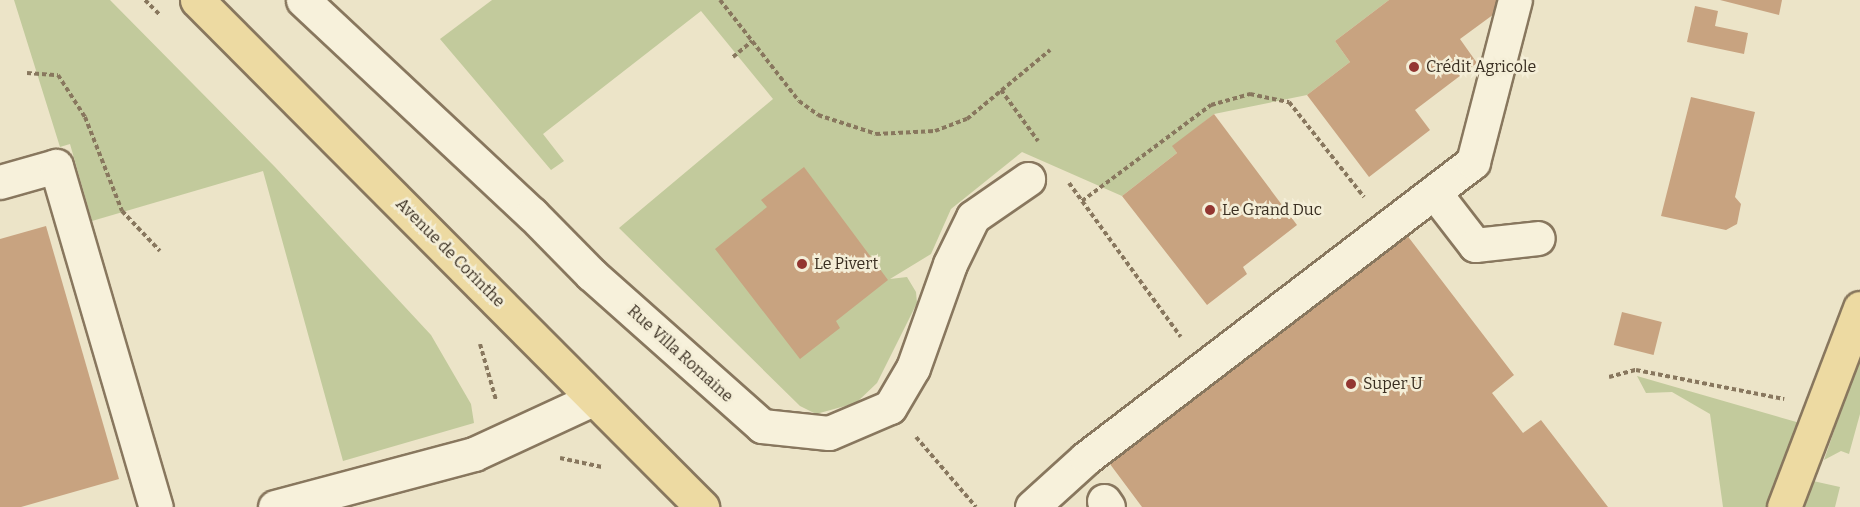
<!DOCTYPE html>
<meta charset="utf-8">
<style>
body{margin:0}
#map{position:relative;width:1860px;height:507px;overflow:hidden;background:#ece4c8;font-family:Bitter,serif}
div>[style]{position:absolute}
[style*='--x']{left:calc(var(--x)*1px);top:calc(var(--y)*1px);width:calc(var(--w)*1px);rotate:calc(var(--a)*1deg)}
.green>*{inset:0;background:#c2ca9c}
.building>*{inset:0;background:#c8a380;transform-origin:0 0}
.path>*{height:4px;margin-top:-2px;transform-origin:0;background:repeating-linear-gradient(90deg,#88775e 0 4.5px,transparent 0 7.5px)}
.roads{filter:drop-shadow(2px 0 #88775e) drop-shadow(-2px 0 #88775e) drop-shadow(0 2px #88775e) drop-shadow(0 -2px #88775e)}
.minor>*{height:33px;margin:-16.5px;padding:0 16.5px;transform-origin:16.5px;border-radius:16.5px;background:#f7f1db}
.major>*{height:33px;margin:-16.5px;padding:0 16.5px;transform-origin:16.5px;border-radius:16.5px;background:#eddaa2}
.dots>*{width:16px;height:16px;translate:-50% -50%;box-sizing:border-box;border:3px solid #f4eed7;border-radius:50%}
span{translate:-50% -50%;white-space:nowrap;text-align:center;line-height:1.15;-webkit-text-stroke:5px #f4eed7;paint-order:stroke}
.poi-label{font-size:16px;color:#392e21}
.left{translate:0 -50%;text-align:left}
.street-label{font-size:16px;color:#392e21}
</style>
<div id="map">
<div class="green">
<i style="clip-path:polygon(14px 0,110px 0,275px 167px,431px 335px,471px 404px,474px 423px,343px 461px,263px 171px,92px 221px,70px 144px,60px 147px)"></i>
<i style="clip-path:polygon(492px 0,1389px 0,1335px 41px,1350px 62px,1307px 95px,1214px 114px,1173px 147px,1177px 153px,1122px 196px,1022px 152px,951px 209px,931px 254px,890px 279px,907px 277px,916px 292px,917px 303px,877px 383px,856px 403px,816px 414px,800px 406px,619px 228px,773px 99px,701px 11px,543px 134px,564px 161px,551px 170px,440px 39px)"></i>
<i style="clip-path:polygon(1860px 356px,1860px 414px,1849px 454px,1841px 451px,1824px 460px)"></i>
<i style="clip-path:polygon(1637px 376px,1800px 423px,1768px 507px,1723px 507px,1710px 414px,1672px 392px,1646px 393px)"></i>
<i style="clip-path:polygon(1813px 481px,1840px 487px,1835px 507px,1804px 507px)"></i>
</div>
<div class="building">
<i style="clip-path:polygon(1389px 0,1500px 0,1505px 6px,1460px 39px,1477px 63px,1415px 110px,1430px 130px,1369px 177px,1307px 95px,1350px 62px,1335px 41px)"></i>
<i style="clip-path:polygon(1720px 0,1782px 0,1779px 15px)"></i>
<i style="clip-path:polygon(1695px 6px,1718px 11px,1715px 26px,1748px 33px,1744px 54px,1687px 42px)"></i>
<i style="clip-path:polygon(1691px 97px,1755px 112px,1735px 197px,1741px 204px,1737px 224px,1726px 230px,1661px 216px)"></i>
<i style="clip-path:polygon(1214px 114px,1297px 225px,1243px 267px,1247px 274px,1207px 305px,1122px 196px,1177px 153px,1172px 146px)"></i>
<i style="clip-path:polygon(804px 167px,888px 280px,836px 321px,840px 328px,800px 359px,715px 249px,767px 207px,761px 200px)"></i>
<i style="clip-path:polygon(46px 226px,119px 479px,21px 507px,0 507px,0 239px)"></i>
<i style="clip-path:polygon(1403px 230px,1514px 375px,1492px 393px,1523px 433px,1541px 420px,1608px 507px,1142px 507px,1104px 456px)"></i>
<i style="left:1622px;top:312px;width:41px;height:34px;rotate:14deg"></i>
</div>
<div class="path">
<i style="--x:145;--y:0;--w:20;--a:45"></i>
<i style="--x:720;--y:0;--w:128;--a:52"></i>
<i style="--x:799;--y:101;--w:24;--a:36"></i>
<i style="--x:818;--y:115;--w:61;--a:18.1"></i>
<i style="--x:876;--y:134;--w:59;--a:-2.9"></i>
<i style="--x:935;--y:131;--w:34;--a:-21"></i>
<i style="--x:967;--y:119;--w:108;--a:-39.7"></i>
<i style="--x:733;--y:57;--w:25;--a:-40"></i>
<i style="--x:27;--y:73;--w:31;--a:4"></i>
<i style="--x:58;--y:75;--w:50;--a:57.3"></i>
<i style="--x:85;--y:117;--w:101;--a:68.5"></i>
<i style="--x:122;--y:211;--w:55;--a:46.5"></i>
<i style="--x:1001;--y:90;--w:63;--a:54"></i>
<i style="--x:1069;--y:183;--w:190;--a:54"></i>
<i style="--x:1082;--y:201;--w:161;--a:-36.7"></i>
<i style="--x:1211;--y:105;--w:41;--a:-15.8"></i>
<i style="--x:1250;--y:94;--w:40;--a:12"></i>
<i style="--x:1289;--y:102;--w:121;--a:51.7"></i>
<i style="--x:480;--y:344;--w:58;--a:74.1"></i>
<i style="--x:1609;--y:377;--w:28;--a:-15"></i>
<i style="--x:1636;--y:370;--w:151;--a:11.1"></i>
<i style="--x:916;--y:437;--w:92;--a:49.4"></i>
<i style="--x:560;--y:458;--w:43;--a:12.1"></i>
</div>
<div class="roads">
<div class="minor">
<i style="--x:303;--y:0;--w:313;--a:43.1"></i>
<i style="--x:532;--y:214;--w:84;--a:45.5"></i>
<i style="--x:591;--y:274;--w:229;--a:41.6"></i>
<i style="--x:762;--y:426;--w:67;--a:6"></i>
<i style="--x:829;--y:433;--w:66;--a:-23.1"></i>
<i style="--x:890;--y:407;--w:45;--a:-59.5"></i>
<i style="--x:913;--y:368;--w:110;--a:-70.4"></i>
<i style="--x:950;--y:264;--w:52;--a:-63.9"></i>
<i style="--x:973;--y:217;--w:67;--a:-34.6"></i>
<i style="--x:0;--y:182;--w:58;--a:-15.9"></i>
<i style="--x:56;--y:166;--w:355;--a:73.7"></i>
<i style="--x:1434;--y:192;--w:67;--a:52.3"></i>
<i style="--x:1475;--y:245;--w:63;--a:-6.3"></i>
<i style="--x:1104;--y:501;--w:7;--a:56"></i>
<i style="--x:275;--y:507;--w:206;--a:-14.9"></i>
<i style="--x:474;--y:454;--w:129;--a:-24.8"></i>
<i style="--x:1032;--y:507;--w:73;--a:-42.2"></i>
<i style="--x:1086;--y:458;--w:487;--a:-37.4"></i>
<i style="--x:1473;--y:162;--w:167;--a:-75.5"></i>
</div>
<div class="major">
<i style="--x:197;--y:0;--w:716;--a:45.11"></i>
<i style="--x:1784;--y:507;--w:213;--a:-69.1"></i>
</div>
</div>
<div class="dots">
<i style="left:1414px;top:67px;background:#933631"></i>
<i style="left:1210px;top:210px;background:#933631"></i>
<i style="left:802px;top:264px;background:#933631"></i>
<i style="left:1351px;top:384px;background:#933631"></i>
</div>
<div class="poi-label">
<span class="left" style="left:1426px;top:67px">Crédit Agricole</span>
<span class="left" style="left:1222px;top:210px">Le Grand Duc</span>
<span class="left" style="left:814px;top:264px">Le Pivert</span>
<span class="left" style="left:1363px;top:384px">Super U</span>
</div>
<div class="street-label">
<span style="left:450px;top:253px;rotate:45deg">Avenue de Corinthe</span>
<span style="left:680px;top:354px;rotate:42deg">Rue Villa Romaine</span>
</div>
</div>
